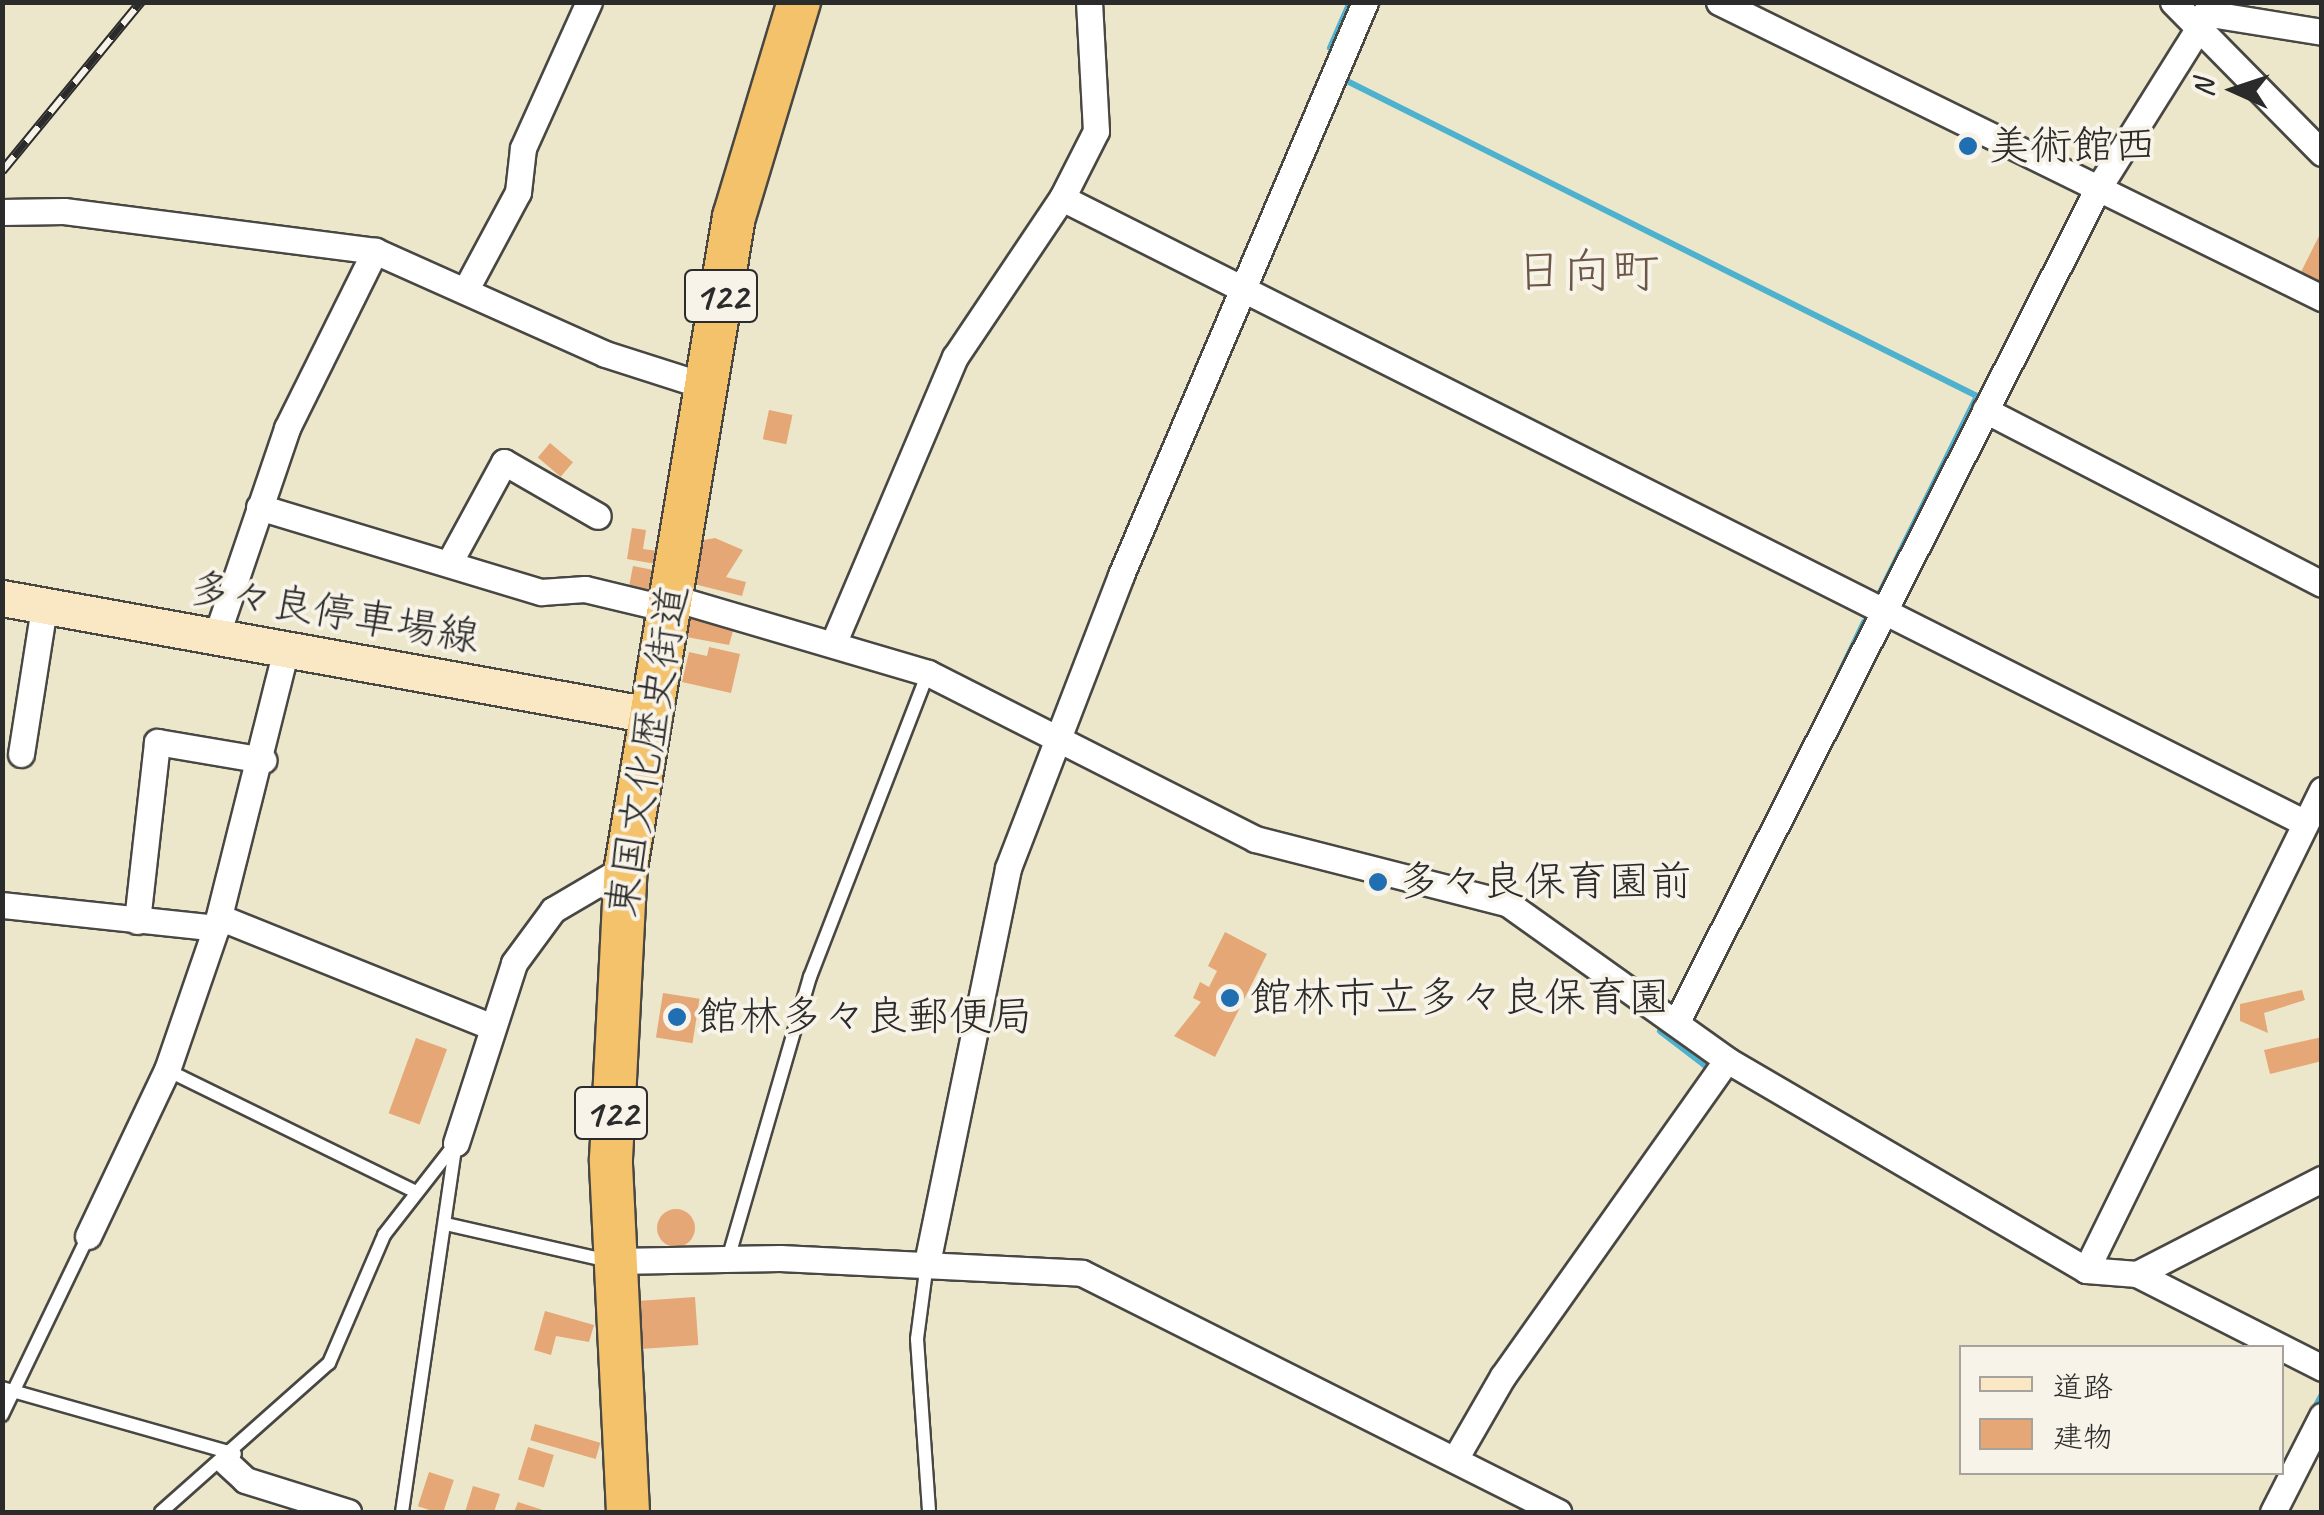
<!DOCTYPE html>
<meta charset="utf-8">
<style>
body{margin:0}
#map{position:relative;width:2324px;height:1515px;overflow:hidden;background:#ece7cb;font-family:Caveat,"Klee One",sans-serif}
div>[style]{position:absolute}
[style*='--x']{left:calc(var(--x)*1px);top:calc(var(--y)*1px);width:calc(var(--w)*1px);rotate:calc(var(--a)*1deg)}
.stream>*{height:6px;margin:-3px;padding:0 3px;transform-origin:3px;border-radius:3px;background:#4eb1cd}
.building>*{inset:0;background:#e5a776;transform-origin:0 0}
.round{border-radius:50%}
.roads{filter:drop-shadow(2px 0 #484743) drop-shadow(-2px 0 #484743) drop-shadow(0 2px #484743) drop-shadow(0 -2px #484743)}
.service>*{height:12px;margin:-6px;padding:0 6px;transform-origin:6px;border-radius:6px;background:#fff}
.minor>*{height:25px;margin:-12.5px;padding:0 12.5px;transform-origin:12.5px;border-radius:12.5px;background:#fff}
.secondary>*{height:35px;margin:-17.5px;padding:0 17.5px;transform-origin:17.5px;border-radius:17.5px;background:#fae7c3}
.trunk>*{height:42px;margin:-21px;padding:0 21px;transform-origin:21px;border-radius:21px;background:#f3c26a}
.rail>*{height:10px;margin-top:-5px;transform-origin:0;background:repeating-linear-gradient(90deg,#f7f3e8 0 19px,#2b2b2b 0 38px);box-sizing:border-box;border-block:2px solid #2b2b2b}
.dots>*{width:28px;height:28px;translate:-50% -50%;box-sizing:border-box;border:5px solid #f7f3e8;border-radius:50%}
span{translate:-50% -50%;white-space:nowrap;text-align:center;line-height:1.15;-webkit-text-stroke:8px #f7f3e8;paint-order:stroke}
.shield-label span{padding:2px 8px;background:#f7f3e8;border:2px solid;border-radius:8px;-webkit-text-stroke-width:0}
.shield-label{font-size:40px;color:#2b2b2b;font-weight:700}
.poi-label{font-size:42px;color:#2b2b2b}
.left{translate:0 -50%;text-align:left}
.street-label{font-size:42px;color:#2b2b2b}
.quarter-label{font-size:48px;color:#6c5645}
.frame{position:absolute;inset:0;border:5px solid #2b2b2b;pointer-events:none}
.legend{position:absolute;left:1959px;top:1345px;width:325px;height:130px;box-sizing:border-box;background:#f7f3e8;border:2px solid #a5a39c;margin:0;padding:12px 18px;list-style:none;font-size:30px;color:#2b2b2b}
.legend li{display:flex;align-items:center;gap:20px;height:50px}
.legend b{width:50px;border:2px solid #a5a39c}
.north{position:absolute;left:2184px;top:40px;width:100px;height:100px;-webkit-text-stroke:8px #f7f3e8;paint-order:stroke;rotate:273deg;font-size:28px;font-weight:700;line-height:40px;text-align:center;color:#2b2b2b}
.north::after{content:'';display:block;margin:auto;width:35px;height:45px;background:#2b2b2b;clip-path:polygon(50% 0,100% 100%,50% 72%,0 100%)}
</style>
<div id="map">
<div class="stream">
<i style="--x:1330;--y:48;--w:50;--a:-66.5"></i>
<i style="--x:1349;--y:82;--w:702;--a:26.57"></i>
<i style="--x:1977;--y:396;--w:219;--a:116.3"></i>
<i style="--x:1839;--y:674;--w:58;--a:-64.3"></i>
<i style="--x:1660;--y:1031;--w:61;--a:37.6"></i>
<i style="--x:2312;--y:1413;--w:21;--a:-62"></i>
</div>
<div class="building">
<i style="clip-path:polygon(2322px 230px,2322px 282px,2301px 272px)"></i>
<i style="left:769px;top:410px;width:24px;height:30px;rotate:12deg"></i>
<i style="left:550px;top:443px;width:30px;height:19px;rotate:40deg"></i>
<i style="clip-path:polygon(632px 528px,646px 530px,643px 549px,658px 551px,656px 564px,627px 559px)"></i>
<i style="clip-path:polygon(715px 538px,743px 550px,726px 577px,746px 582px,742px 596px,694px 584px,704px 540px)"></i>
<i style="left:633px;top:566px;width:21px;height:25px;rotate:11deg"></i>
<i style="clip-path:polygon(688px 611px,735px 624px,729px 645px,681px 636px)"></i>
<i style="clip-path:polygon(709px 647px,740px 654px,731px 693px,682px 682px,689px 652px,707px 656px)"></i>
<i style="clip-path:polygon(1225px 932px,1267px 954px,1215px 1057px,1174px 1036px,1201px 1002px,1193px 998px,1200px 982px,1209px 987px,1217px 971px,1208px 966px)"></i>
<i style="clip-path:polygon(2302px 990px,2305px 1000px,2264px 1013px,2268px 1033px,2240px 1021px,2240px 1004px)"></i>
<i style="left:663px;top:993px;width:37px;height:45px;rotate:9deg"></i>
<i style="clip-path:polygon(2322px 1037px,2322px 1061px,2270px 1074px,2264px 1050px)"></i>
<i style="left:416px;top:1038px;width:33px;height:80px;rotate:20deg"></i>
<i class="round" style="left:657px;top:1209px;width:38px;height:38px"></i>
<i style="left:695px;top:1297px;width:48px;height:58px;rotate:86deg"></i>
<i style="clip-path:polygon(545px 1311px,594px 1325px,589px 1342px,556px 1336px,551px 1355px,534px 1350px)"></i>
<i style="left:535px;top:1424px;width:68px;height:17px;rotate:16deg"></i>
<i style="left:528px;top:1447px;width:27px;height:34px;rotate:17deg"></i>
<i style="left:429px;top:1472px;width:26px;height:36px;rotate:18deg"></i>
<i style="clip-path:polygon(473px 1486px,500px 1494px,494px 1512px,465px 1512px)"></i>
<i style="clip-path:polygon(518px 1502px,549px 1512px,514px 1512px)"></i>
</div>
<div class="roads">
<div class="service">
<i style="--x:167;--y:1070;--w:275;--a:26.1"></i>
<i style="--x:450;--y:1225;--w:162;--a:12.8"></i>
<i style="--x:728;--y:1259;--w:294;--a:-73.8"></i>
<i style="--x:810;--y:977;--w:326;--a:-68.8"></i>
<i style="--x:927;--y:1263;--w:77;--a:97.5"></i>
<i style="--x:917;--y:1339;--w:173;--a:86"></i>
<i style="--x:2;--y:1388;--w:242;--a:15.8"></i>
<i style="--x:2;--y:1415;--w:199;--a:-64.3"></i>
<i style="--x:161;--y:1512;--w:225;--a:-41.6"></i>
<i style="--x:329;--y:1363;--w:139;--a:-66.7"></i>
<i style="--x:384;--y:1235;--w:117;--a:-52"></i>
<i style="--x:402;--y:1512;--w:373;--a:-81.7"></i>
</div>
<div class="minor">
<i style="--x:1719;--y:2;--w:672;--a:26.15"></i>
<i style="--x:2173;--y:2;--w:212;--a:45.4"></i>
<i style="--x:2205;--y:13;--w:119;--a:9.2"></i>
<i style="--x:1062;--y:198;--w:1391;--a:26.69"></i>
<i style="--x:2;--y:212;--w:62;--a:-0.9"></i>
<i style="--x:64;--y:211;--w:314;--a:7.3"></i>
<i style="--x:375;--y:251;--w:252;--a:24.1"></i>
<i style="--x:605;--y:354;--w:105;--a:17.7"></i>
<i style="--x:466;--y:289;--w:110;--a:-61.8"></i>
<i style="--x:518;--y:192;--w:44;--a:-83.5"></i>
<i style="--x:523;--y:148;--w:160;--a:-65.7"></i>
<i style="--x:1985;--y:410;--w:379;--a:27.3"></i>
<i style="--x:259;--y:507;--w:295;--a:16.8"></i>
<i style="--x:541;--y:592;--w:44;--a:-3.9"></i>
<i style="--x:585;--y:589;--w:85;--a:13.5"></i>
<i style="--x:449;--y:563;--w:115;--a:-61.4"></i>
<i style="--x:504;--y:462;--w:108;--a:29.9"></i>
<i style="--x:670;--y:597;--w:269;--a:16.4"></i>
<i style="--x:928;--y:673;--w:367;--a:26.9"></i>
<i style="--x:1255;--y:839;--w:260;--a:14.3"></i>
<i style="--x:1507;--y:903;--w:270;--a:35.5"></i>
<i style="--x:1727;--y:1060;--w:416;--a:30.3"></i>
<i style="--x:2086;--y:1270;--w:51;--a:4.5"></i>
<i style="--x:2137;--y:1274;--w:208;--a:-27.2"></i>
<i style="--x:216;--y:637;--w:221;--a:-71.2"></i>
<i style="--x:287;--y:428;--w:198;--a:-63.6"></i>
<i style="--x:833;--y:644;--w:312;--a:-67"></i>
<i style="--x:955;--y:357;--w:192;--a:-56.1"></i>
<i style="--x:1062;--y:198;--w:75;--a:-63.1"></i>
<i style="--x:1096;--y:131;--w:129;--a:-93.1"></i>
<i style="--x:21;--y:754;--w:149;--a:-81.1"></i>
<i style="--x:2;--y:905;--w:215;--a:6.1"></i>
<i style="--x:219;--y:917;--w:290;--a:21.9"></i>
<i style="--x:137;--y:921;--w:180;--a:-83.6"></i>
<i style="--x:157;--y:742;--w:108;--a:9.6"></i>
<i style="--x:1676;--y:1023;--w:933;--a:-63.19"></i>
<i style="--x:2097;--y:190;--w:222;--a:-57.9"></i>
<i style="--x:456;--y:1143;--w:189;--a:-72.1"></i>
<i style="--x:514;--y:963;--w:66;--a:-53.7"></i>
<i style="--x:553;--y:910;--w:85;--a:-30.5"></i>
<i style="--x:88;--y:1236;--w:184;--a:-64.6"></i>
<i style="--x:167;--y:1070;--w:150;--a:-71"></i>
<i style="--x:216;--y:928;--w:287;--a:-75.9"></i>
<i style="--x:615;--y:1261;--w:165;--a:-1"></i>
<i style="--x:780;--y:1258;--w:302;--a:2.8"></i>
<i style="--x:1082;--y:1273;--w:533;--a:26.66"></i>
<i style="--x:927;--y:1263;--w:403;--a:-78.4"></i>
<i style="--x:1008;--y:868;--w:314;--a:-68.9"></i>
<i style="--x:1121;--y:575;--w:623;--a:-66.93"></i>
<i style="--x:2086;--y:1270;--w:535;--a:-63.82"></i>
<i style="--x:2137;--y:1274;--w:208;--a:26.9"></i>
<i style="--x:1455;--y:1459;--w:96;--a:-60"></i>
<i style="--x:1503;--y:1376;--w:387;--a:-54.7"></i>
<i style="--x:226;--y:1462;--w:26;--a:43"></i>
<i style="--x:245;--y:1480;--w:108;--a:17.3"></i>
<i style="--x:2273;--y:1512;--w:108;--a:-63"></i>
</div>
<div class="secondary">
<i style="--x:2;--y:598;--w:658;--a:10.23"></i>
</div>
<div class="trunk">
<i style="--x:628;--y:1512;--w:353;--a:-92.8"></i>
<i style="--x:611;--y:1159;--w:292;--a:-87.1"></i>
<i style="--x:626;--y:867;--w:659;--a:-80.57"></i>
<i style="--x:734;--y:217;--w:225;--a:-73.2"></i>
</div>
</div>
<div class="rail">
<i style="--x:2;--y:171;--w:219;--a:-50.6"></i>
</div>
<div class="dots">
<i style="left:1968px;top:146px;background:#1f6fb2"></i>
<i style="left:1378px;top:882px;background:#1f6fb2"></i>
<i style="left:1230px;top:998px;background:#1f6fb2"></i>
<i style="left:677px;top:1017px;background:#1f6fb2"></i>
</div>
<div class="shield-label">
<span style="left:721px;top:296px">122</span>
<span style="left:611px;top:1113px">122</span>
</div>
<div class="poi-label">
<span class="left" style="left:1988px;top:146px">美術館西</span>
<span class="left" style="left:1398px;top:882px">多々良保育園前</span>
<span class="left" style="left:1250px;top:998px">館林市立多々良保育園</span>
<span class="left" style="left:697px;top:1017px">館林多々良郵便局</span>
</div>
<div class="street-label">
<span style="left:334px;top:613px;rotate:10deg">多々良停車場線</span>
<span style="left:648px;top:751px;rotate:-81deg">東国文化歴史街道</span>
</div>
<div class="quarter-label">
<span style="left:1587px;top:272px">日向町</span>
</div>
<div class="frame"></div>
<ul class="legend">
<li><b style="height:12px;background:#fae7c3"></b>道路</li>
<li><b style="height:28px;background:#e5a776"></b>建物</li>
</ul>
<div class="north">N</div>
</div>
